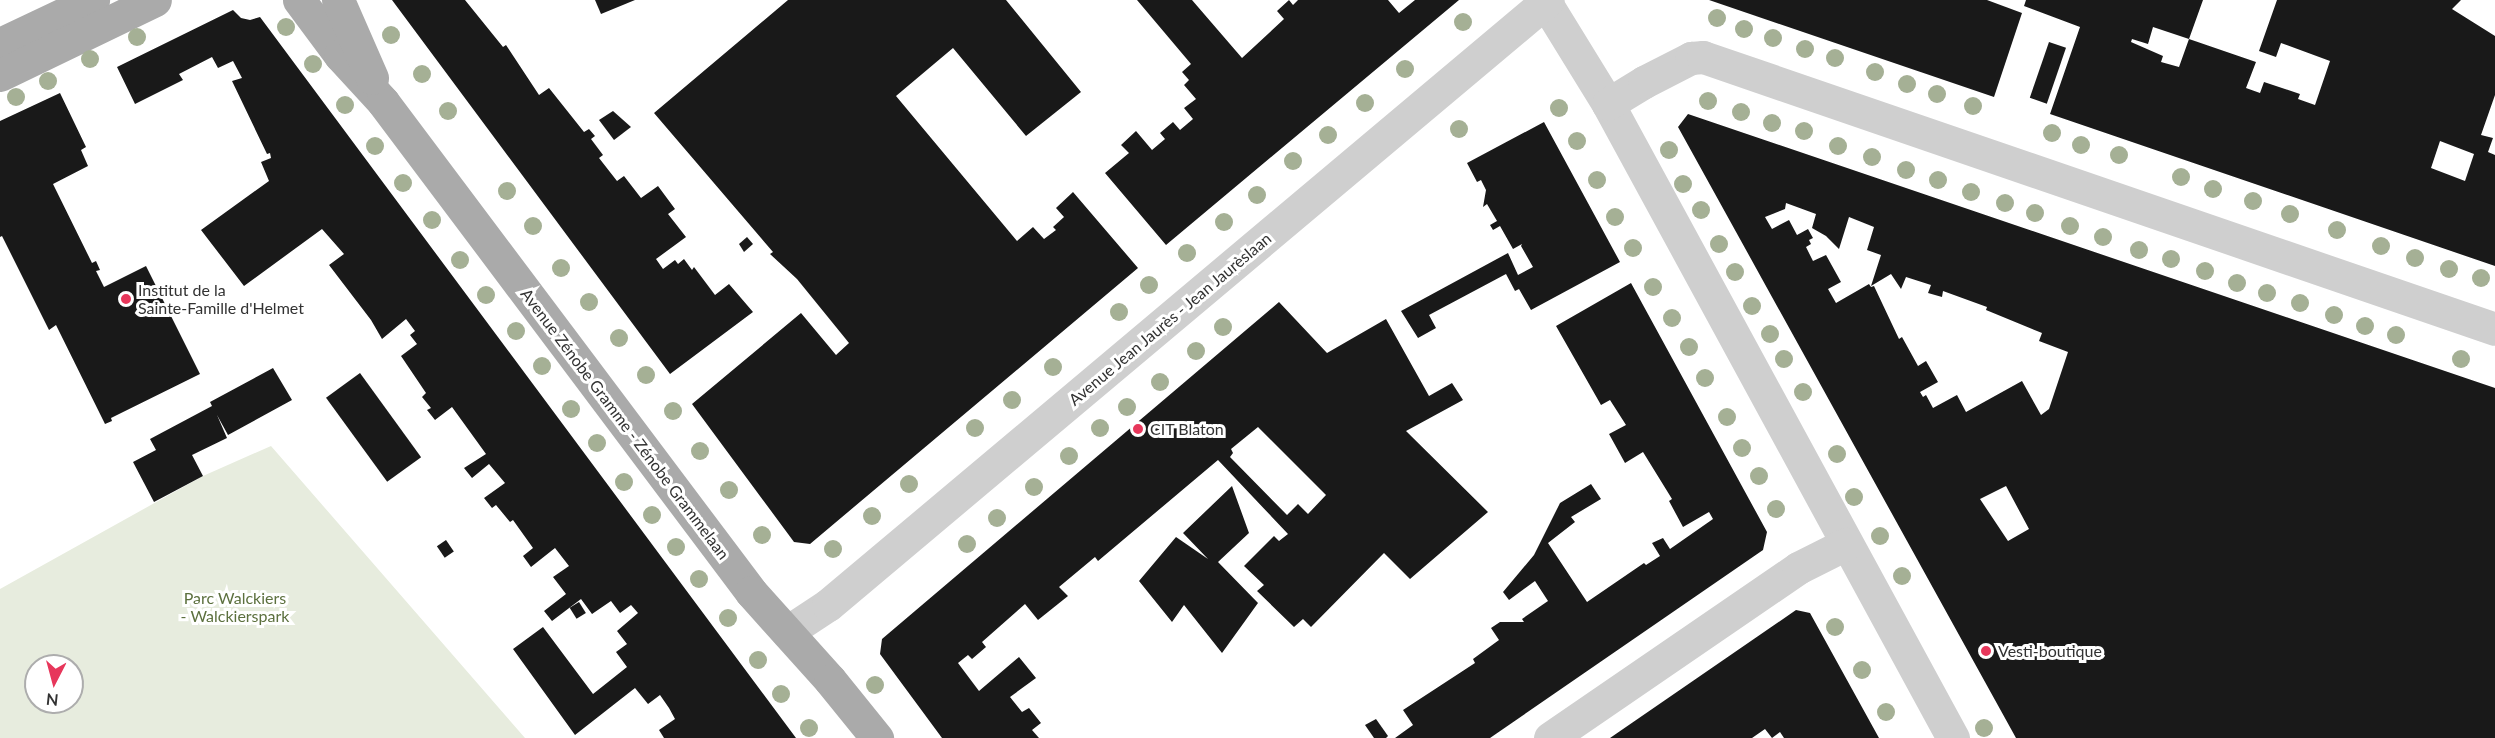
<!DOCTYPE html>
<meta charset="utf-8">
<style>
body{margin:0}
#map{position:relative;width:2495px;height:738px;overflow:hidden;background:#fff;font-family:Lato,sans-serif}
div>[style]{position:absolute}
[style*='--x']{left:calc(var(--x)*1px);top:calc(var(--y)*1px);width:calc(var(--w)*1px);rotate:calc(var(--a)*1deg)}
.green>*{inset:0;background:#e7ecde}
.building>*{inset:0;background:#191919;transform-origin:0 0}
.minor>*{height:33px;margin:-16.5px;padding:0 16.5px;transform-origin:16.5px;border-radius:16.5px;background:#cfcfcf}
.major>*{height:33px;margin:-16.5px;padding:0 16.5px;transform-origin:16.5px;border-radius:16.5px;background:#aaa}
.trees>*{width:18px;height:18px;margin:-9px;border-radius:50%;background:#a5b095}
.dots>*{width:16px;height:16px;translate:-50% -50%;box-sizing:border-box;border:3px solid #fff;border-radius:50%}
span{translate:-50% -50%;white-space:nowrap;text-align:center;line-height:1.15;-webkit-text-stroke:6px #fff;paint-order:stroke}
.poi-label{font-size:16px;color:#323232}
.left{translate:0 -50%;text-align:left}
.street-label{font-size:16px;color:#323232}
.park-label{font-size:16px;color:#5c703e}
.north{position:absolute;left:24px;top:654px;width:60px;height:60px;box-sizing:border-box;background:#fff;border:2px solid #adadad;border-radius:50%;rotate:186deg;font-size:16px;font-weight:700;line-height:24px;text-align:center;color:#323232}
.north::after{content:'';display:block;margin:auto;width:21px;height:27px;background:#e7375b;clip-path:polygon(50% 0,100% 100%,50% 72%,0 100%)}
</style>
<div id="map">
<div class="green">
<i style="clip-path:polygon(evenodd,271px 446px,525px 738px,0 738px,0 589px,203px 476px,271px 446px,36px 666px,72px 666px,72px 702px,36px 702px,36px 666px)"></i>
</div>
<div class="building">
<i style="clip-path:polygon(392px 0,465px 0,503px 47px,506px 45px,539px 95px,549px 88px,584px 132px,589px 129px,595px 136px,591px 139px,603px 155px,599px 158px,617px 181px,624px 176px,641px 198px,658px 186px,675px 209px,668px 214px,686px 237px,656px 259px,663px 269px,675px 260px,678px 264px,684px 259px,692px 270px,694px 267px,715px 295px,729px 284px,753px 312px,670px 374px)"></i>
<i style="clip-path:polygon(595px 0,635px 0,601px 14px)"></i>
<i style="clip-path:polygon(788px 0,1006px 0,1081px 92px,1026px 136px,953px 48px,896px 96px,1017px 241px,1033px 227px,1044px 239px,1056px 230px,1053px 227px,1064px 217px,1056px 208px,1073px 192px,1138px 268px,810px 544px,794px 542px,692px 404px,801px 313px,836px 355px,849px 343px,797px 279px,770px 254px,773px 252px,654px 113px)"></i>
<i style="clip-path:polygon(1137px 0,1192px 0,1242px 58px,1284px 19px,1277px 11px,1289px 0,1293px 5px,1298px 0,1388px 0,1399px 13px,1415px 0,1459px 0,1166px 245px,1105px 173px,1129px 153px,1121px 145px,1136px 131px,1152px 150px,1165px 139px,1160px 133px,1173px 122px,1180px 130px,1193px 119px,1184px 108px,1196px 99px,1184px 85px,1189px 80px,1182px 72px,1191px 64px)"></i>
<i style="clip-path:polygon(1709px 0,1987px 0,2022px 13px,1994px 97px)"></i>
<i style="clip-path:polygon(evenodd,2026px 0,2203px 0,2189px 39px,2153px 27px,2148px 44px,2132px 39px,2131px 42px,2163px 56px,2161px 62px,2179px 67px,2189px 39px,2256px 62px,2246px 88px,2260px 93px,2264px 82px,2300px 94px,2298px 99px,2315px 105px,2330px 61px,2281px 43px,2276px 57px,2259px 51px,2277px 0,2461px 0,2452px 9px,2495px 36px,2495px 95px,2481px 135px,2493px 138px,2488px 152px,2495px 155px,2495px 266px,2050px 114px,2080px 27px,2024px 6px,2026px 0,2440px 141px,2474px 154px,2465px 181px,2431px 168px,2440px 141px)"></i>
<i style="clip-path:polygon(233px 10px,241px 18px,250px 20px,260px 17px,796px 738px,664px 738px,659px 730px,675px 719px,669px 708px,660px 695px,648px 704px,635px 688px,575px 735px,513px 649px,543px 627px,593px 694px,627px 667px,616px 652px,627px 644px,617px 631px,638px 613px,631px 605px,620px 613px,611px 601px,592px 614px,581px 599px,552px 621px,544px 611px,566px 594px,553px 577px,569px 566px,555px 548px,531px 567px,523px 556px,533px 548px,513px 520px,510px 522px,496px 505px,492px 508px,484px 498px,505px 483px,489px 464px,472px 478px,464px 468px,486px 454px,452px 407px,435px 420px,427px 410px,431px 408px,422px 397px,426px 393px,401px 356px,417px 344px,410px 335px,415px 331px,406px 319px,382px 339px,371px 320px,329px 265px,344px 254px,322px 229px,244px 286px,201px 230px,269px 181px,261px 162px,271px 158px,270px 153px,267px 154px,232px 81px,242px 78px,233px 61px,218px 68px,212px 57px,179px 74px,183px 80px,135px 104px,117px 67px)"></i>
<i style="left:2049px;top:42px;width:18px;height:59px;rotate:19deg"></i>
<i style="clip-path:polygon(60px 93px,86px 147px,81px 150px,88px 166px,53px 184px,92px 263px,96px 261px,100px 270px,96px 271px,104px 287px,146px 266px,200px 374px,111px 418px,112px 421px,105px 424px,56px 325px,49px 330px,2px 236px,0 237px,0 121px)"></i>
<i style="clip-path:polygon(613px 111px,631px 127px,614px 140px,599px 120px)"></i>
<i style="clip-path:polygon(evenodd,1688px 114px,2495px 388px,2495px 738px,2016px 738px,1678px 127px,1688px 114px,1786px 203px,1816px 214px,1812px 228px,1826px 236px,1839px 249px,1849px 217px,1874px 227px,1867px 250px,1881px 255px,1871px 286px,1891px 274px,1901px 289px,1906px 277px,1931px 285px,1928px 293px,1942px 297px,1943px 291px,1987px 307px,1986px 310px,2042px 333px,2039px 341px,2068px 352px,2049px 409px,2041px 415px,2022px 381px,1966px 412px,1957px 395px,1933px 408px,1926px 395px,1923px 397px,1920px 392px,1938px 382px,1926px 361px,1918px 366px,1902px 337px,1899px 339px,1874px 286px,1871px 287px,1869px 284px,1836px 303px,1828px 289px,1841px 282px,1826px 255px,1813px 261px,1806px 247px,1811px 244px,1809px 240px,1813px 238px,1808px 229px,1797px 235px,1789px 220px,1772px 229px,1765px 217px,1785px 209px,1786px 203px,1688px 114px,2006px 486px,2029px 529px,2008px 541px,1980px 499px,2006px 486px)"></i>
<i style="clip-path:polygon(1544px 122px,1620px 262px,1531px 310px,1519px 289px,1515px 291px,1506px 274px,1429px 315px,1436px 328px,1418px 338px,1401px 311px,1508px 253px,1518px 275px,1533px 267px,1521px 246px,1522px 244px,1513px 249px,1500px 226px,1493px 230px,1490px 225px,1497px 221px,1487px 204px,1483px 207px,1486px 190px,1481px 180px,1477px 182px,1467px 163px)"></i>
<i style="clip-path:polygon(747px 237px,753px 244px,744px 252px,739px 244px)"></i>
<i style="clip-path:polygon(1631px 283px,1767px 532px,1763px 550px,1490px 738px,1395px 738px,1413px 725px,1403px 710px,1475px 663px,1473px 659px,1499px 640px,1491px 628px,1500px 622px,1524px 622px,1522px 619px,1548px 601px,1535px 581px,1509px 600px,1503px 592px,1534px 555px,1560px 503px,1591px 484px,1601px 499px,1571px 517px,1575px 522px,1548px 543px,1587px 602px,1644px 563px,1646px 565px,1660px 556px,1652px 543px,1663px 538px,1670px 549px,1713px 519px,1709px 512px,1683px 527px,1669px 501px,1672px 499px,1643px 452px,1625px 463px,1609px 434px,1626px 425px,1610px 400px,1601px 405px,1556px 326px)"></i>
<i style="clip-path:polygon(evenodd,1279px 302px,1327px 353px,1386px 319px,1429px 396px,1452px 383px,1463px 400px,1406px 431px,1488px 512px,1410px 579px,1384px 553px,1311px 627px,1303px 619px,1294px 627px,1257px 591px,1264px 585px,1244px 566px,1274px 536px,1279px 541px,1288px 534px,1218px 460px,1098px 561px,1095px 557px,1059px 587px,1068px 596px,1038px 620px,1025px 604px,982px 642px,986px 647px,972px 659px,968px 655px,958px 663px,979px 691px,1019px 657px,1036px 678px,1010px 697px,1022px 712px,1029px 708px,1041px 723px,1032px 730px,1039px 738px,942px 738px,880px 654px,882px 639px,1279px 302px,1258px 427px,1326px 495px,1308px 514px,1298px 504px,1287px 515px,1230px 457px,1233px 453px,1231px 449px,1258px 427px)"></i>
<i style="clip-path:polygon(273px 368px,292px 400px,228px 435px,217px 415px,227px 438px,192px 455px,203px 476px,154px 502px,133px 462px,156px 450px,150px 439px,212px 406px,210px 402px)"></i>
<i style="left:360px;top:373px;width:104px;height:42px;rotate:54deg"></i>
<i style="clip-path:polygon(1232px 486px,1249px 533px,1218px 562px,1258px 603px,1222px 653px,1184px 605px,1172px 622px,1139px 581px,1176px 537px,1208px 559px,1183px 533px)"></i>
<i style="left:446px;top:540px;width:14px;height:11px;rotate:56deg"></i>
<i style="left:579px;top:602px;width:13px;height:11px;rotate:58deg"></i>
<i style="clip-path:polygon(1796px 610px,1810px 613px,1879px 738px,1784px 738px,1780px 732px,1772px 738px,1765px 729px,1752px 738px,1610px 738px)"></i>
<i style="clip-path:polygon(1376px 719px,1388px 736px,1386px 738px,1374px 738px,1365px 725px)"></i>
</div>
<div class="minor">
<i style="--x:1544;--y:0;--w:122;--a:58.4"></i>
<i style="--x:1608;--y:104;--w:722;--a:61.45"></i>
<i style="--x:1608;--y:104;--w:42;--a:-31.4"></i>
<i style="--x:1644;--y:82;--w:53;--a:-27.1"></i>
<i style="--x:1691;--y:58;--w:12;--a:-5"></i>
<i style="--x:1703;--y:57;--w:837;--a:18.95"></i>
<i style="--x:787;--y:632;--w:49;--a:-33.4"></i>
<i style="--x:828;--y:605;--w:940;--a:-40.04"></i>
<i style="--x:1550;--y:738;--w:301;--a:-34.4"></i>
<i style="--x:1798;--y:568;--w:54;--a:-26.6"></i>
</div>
<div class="major">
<i style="--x:299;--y:0;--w:69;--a:53.3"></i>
<i style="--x:340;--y:55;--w:64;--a:47.5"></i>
<i style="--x:383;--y:102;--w:613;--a:53.09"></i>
<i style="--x:751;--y:592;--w:118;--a:48.1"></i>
<i style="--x:830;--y:680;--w:75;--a:51"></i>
<i style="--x:338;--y:0;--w:85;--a:66.4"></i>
<i style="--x:0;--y:44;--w:103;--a:-25.3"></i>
<i style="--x:0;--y:75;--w:172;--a:-25.8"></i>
</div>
<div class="trees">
<i style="left:1717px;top:18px"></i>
<i style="left:1463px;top:22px"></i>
<i style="left:286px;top:27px"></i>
<i style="left:1744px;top:29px"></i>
<i style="left:391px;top:35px"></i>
<i style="left:137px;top:37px"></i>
<i style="left:1773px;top:38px"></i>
<i style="left:1805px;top:49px"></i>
<i style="left:1835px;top:58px"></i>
<i style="left:90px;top:59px"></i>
<i style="left:313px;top:64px"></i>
<i style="left:1405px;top:69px"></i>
<i style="left:1875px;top:72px"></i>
<i style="left:422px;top:74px"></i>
<i style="left:48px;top:81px"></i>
<i style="left:1907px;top:84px"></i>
<i style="left:1937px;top:94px"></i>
<i style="left:16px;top:97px"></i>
<i style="left:1708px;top:101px"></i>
<i style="left:1365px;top:103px"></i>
<i style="left:345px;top:105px"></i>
<i style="left:1973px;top:106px"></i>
<i style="left:1559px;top:108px"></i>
<i style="left:448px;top:111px"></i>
<i style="left:1741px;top:112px"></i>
<i style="left:1772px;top:123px"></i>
<i style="left:1459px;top:129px"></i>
<i style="left:1804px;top:131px"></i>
<i style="left:2052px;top:133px"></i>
<i style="left:1328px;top:135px"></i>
<i style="left:1577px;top:141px"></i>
<i style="left:2081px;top:145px"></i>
<i style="left:375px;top:146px"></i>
<i style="left:1838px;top:146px"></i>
<i style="left:1669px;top:150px"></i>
<i style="left:2119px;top:155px"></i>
<i style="left:1872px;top:157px"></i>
<i style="left:1293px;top:161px"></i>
<i style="left:1906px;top:170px"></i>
<i style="left:2181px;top:177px"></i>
<i style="left:1597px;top:180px"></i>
<i style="left:1938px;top:180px"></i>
<i style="left:403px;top:183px"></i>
<i style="left:1683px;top:184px"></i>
<i style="left:2213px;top:189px"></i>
<i style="left:507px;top:191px"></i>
<i style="left:1971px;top:192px"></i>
<i style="left:1257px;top:195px"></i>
<i style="left:2253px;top:201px"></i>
<i style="left:2005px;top:203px"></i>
<i style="left:1701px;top:210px"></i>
<i style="left:2035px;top:213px"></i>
<i style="left:2290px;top:214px"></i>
<i style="left:1615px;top:217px"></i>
<i style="left:432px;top:220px"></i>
<i style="left:1224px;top:222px"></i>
<i style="left:533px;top:226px"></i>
<i style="left:2070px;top:226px"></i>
<i style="left:2337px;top:230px"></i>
<i style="left:2103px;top:237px"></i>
<i style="left:1719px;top:244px"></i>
<i style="left:2381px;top:246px"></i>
<i style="left:1633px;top:248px"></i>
<i style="left:2139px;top:250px"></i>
<i style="left:1187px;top:253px"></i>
<i style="left:2415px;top:258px"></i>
<i style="left:2171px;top:259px"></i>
<i style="left:460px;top:260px"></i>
<i style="left:561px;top:268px"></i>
<i style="left:2449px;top:269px"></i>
<i style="left:2205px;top:271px"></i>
<i style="left:1735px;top:272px"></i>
<i style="left:2481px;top:278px"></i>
<i style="left:2237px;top:283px"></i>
<i style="left:1149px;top:285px"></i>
<i style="left:1653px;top:287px"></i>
<i style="left:2267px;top:293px"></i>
<i style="left:486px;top:295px"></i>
<i style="left:589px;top:302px"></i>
<i style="left:2300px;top:303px"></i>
<i style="left:1752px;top:306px"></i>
<i style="left:1119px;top:312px"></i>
<i style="left:2334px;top:315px"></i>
<i style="left:1672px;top:318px"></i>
<i style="left:2365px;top:326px"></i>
<i style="left:1223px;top:327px"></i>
<i style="left:516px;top:331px"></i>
<i style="left:1770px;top:334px"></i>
<i style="left:2396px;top:335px"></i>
<i style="left:619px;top:338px"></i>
<i style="left:1689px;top:347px"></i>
<i style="left:1196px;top:351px"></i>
<i style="left:1784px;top:359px"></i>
<i style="left:2461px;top:359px"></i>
<i style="left:542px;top:366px"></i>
<i style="left:1053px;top:367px"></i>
<i style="left:646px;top:375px"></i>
<i style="left:1705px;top:378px"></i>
<i style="left:1160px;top:382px"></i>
<i style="left:1803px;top:392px"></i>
<i style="left:1012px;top:400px"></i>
<i style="left:1127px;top:407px"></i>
<i style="left:571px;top:409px"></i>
<i style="left:673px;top:411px"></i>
<i style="left:1727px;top:417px"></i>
<i style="left:975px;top:428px"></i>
<i style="left:1100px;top:428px"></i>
<i style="left:597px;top:443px"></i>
<i style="left:1742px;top:448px"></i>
<i style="left:700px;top:451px"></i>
<i style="left:1837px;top:454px"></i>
<i style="left:1069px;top:456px"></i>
<i style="left:1759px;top:476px"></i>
<i style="left:624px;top:482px"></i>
<i style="left:909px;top:484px"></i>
<i style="left:1034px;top:487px"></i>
<i style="left:729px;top:490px"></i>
<i style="left:1854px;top:497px"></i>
<i style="left:1776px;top:509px"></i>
<i style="left:652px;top:515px"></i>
<i style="left:872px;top:516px"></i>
<i style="left:997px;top:518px"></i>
<i style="left:762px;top:535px"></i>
<i style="left:1880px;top:536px"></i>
<i style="left:967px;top:544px"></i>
<i style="left:676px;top:547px"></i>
<i style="left:833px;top:549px"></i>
<i style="left:1902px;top:576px"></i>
<i style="left:699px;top:579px"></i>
<i style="left:728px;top:618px"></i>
<i style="left:1835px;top:627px"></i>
<i style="left:758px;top:660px"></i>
<i style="left:1862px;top:670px"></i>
<i style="left:875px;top:685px"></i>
<i style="left:781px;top:694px"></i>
<i style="left:1886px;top:712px"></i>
<i style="left:809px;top:728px"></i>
<i style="left:1984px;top:728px"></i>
</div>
<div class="dots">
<i style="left:126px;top:299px;background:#e7375b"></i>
<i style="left:1138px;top:429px;background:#e7375b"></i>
<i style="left:1986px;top:651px;background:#e7375b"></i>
</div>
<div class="poi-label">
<span class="left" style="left:138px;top:299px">Institut de la<br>Sainte-Famille d'Helmet</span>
<span class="left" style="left:1150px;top:429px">CIT Blaton</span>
<span class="left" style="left:1998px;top:651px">Vesti-boutique</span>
</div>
<div class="street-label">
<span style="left:1170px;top:319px;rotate:-40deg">Avenue Jean Jaurès - Jean Jaurèslaan</span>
<span style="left:625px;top:424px;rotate:53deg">Avenue Zénobe Gramme - Zénobe Grammelaan</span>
</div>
<div class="park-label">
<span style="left:235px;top:607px">Parc Walckiers<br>- Walckierspark</span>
</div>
<div class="north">N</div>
</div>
